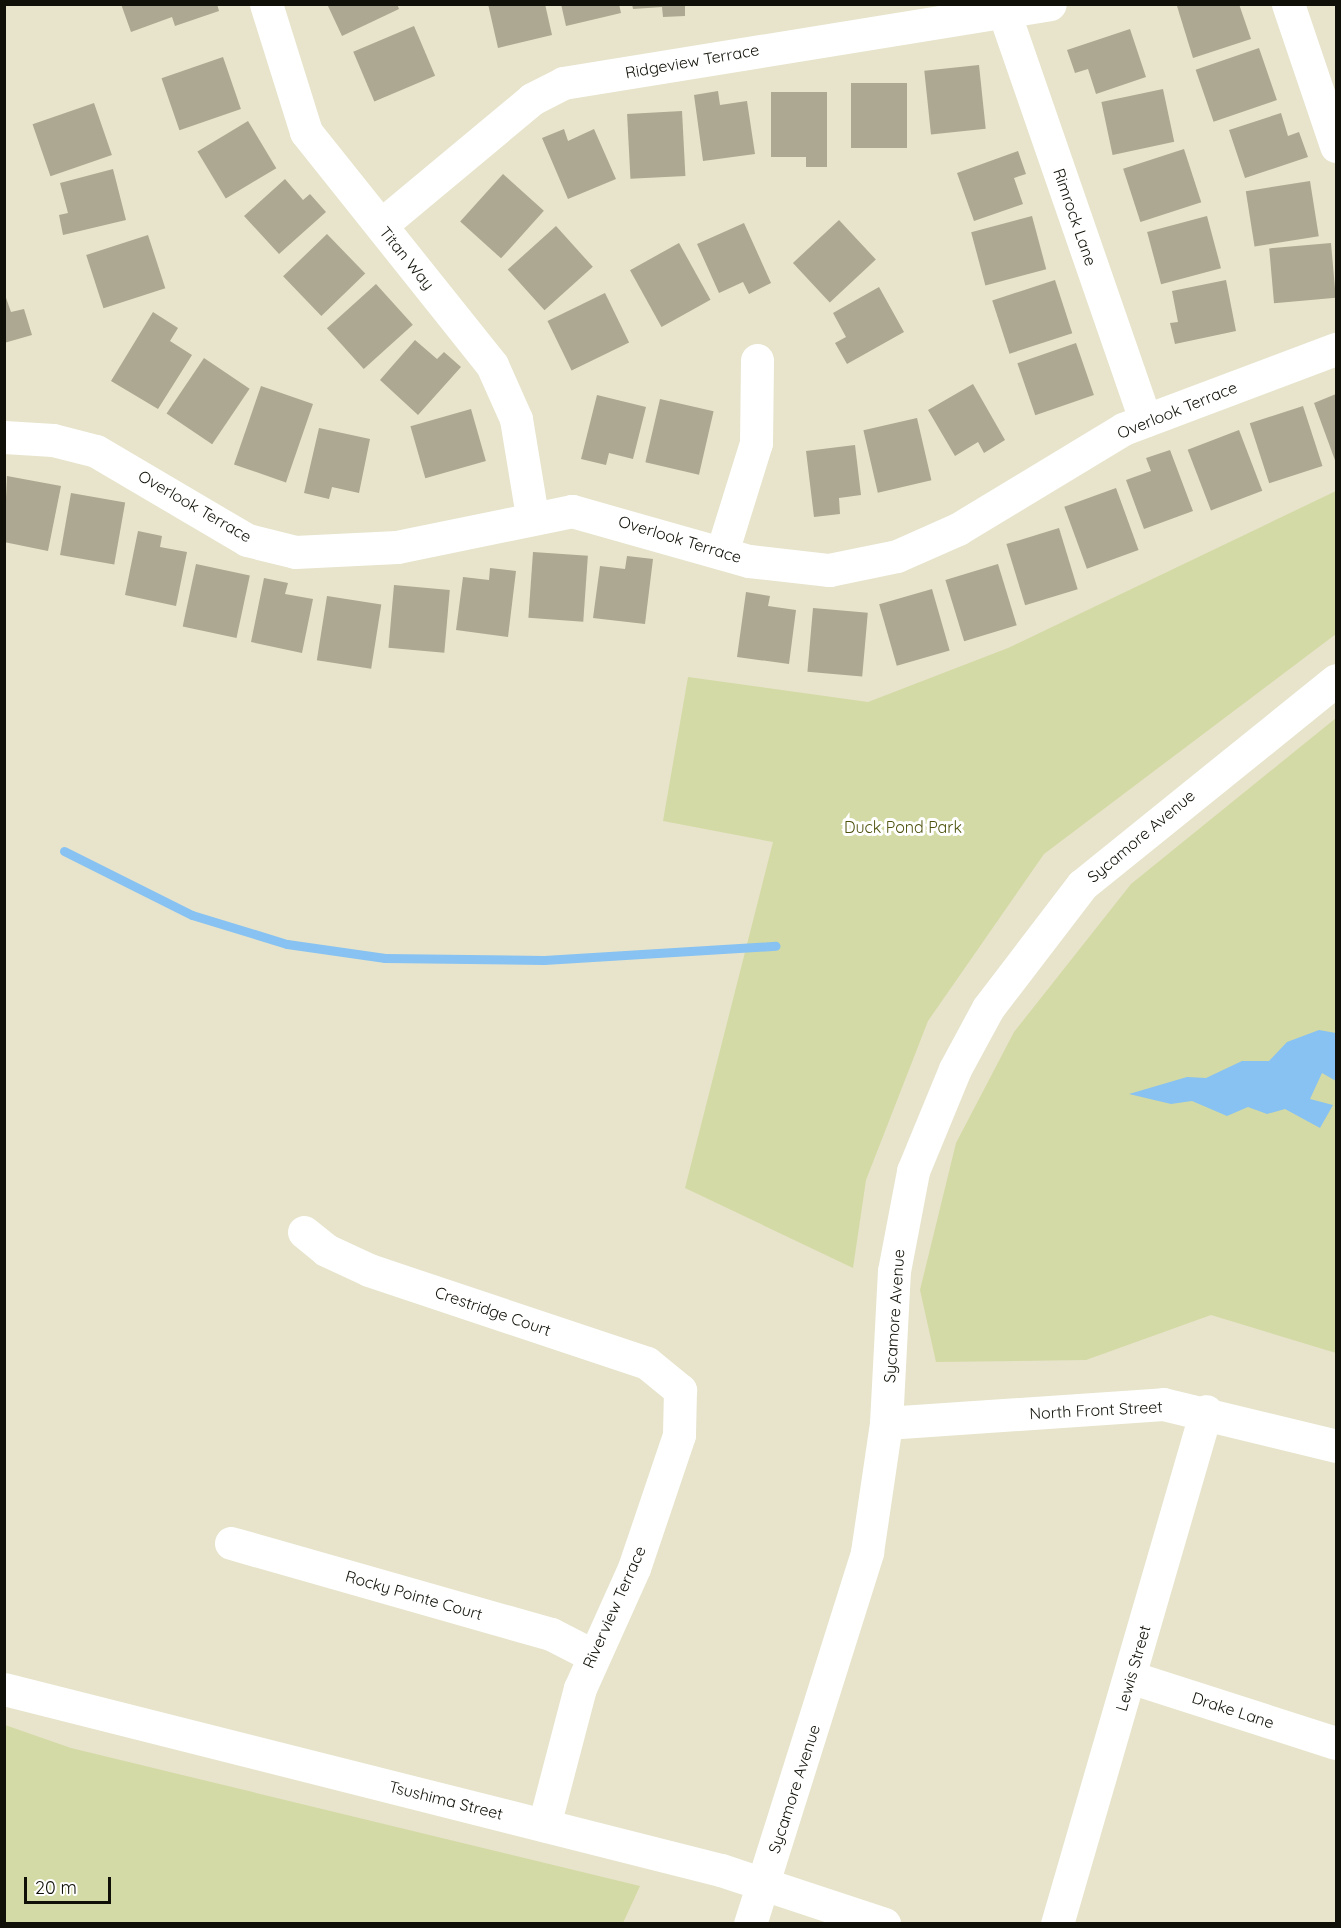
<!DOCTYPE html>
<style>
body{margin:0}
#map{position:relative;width:1341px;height:1928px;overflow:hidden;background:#e7e4cb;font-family:Quicksand,sans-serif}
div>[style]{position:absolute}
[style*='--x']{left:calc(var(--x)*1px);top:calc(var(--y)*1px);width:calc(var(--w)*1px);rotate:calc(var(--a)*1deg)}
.green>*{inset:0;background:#d4daa5}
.water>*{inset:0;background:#87c2f2}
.stream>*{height:9px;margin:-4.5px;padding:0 4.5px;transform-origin:4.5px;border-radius:4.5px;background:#87c2f2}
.building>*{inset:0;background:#aca891;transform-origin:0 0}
.minor>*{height:33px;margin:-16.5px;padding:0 16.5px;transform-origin:16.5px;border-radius:16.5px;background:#fff}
span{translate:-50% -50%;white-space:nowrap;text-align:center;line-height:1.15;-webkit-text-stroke:6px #fff;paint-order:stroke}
.street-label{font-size:16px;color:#111008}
.park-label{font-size:16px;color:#4e520d}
.frame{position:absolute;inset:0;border:6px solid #111008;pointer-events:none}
.scale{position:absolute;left:24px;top:1877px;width:87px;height:27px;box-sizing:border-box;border:3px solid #111008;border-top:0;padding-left:8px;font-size:18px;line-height:21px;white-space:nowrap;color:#111008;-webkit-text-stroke:4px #fff;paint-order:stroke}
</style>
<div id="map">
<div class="green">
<i style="clip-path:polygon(1336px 491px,1336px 634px,1044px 854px,928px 1021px,866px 1180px,853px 1268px,685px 1188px,773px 842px,663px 821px,688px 677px,868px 702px,1008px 648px)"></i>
<i style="clip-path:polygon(1336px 718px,1336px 1353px,1211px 1315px,1086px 1360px,936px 1362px,920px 1290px,956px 1143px,1014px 1032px,1131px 884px)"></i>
<i style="clip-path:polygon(5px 1725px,71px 1748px,640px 1886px,623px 1923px,5px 1923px)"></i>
</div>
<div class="water">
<i style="clip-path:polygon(1319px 1030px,1336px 1033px,1336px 1081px,1322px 1073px,1310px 1099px,1333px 1105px,1320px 1128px,1285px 1109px,1267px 1114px,1248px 1107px,1227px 1116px,1192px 1101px,1171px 1104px,1129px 1094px,1187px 1077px,1206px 1078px,1242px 1061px,1269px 1061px,1287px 1042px)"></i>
</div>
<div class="stream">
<i style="--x:64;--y:851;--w:143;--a:26.6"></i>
<i style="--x:192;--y:915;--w:99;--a:17"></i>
<i style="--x:287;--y:944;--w:99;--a:8.1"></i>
<i style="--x:385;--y:958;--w:159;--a:0.7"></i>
<i style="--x:544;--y:960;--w:232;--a:-3.5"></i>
</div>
<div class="building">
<i style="clip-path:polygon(121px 4px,217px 4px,219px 11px,175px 26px,172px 17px,131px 32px)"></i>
<i style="clip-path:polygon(327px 4px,397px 4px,399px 9px,342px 36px)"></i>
<i style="clip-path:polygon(488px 4px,545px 4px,552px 35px,498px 48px)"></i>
<i style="clip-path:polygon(561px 4px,619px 4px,621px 13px,566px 26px)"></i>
<i style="clip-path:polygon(632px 4px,685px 4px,685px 16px,663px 17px,662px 7px,633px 9px)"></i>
<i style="clip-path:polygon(1239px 4px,1251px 39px,1193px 58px,1177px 6px)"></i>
<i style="left:414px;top:26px;width:54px;height:66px;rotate:67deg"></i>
<i style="clip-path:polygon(1130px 29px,1146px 77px,1096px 94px,1088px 69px,1075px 73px,1067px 50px)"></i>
<i style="left:1259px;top:48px;width:55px;height:67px;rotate:71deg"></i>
<i style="left:223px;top:57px;width:55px;height:65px;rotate:71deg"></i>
<i style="left:979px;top:65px;width:64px;height:55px;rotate:84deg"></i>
<i style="left:851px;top:83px;width:56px;height:65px"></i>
<i style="left:1163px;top:89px;width:54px;height:63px;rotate:78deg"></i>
<i style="clip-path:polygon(718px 91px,720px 105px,747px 101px,755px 154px,703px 161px,694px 95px)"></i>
<i style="clip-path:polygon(771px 92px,827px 92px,827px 167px,806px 167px,806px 157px,771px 157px)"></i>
<i style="left:94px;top:103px;width:55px;height:65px;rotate:71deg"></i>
<i style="left:682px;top:111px;width:65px;height:55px;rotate:87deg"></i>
<i style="clip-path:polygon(1281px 113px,1288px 136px,1299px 132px,1308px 157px,1245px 178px,1229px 130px)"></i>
<i style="left:248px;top:121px;width:55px;height:59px;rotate:59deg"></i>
<i style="clip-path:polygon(564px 129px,568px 141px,594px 129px,616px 179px,568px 199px,542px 138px)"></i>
<i style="left:1184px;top:149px;width:56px;height:64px;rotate:72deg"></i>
<i style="clip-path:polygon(1018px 151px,1026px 174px,1014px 178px,1023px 204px,974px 221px,957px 173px)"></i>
<i style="clip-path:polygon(113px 169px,126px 220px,63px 235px,59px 215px,68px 213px,60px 183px)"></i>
<i style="left:503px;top:174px;width:55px;height:64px;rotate:42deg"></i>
<i style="clip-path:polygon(285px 179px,303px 200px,310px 194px,326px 212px,279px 254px,244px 216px)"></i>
<i style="left:1310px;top:181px;width:56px;height:65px;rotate:81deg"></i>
<i style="left:1032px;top:216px;width:55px;height:63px;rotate:75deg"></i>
<i style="left:1207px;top:216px;width:54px;height:62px;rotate:75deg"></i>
<i style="left:839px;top:220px;width:54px;height:63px;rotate:47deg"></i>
<i style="clip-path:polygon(744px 223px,771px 283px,749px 294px,743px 282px,719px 293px,697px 244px)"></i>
<i style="left:556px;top:226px;width:55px;height:65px;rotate:48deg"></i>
<i style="left:327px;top:234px;width:55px;height:61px;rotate:46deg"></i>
<i style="left:148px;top:235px;width:56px;height:65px;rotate:72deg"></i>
<i style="left:679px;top:243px;width:65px;height:56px;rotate:61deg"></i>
<i style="left:1331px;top:243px;width:55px;height:62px;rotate:85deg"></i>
<i style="left:1055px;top:280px;width:56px;height:66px;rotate:72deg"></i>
<i style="clip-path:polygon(1226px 280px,1236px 331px,1175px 344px,1170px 323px,1178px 322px,1172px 291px)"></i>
<i style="left:376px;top:284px;width:55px;height:66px;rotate:48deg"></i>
<i style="clip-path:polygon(879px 287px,904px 332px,847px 364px,835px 343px,846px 337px,833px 313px)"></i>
<i style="clip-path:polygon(4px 292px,11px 312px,24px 309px,32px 335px,4px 343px)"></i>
<i style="left:605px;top:293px;width:55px;height:64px;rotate:64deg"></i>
<i style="clip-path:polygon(153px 312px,178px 328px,170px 341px,192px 355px,158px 409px,111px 381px)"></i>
<i style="clip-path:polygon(415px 340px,437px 359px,444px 352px,461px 367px,418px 415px,380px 380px)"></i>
<i style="left:1076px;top:343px;width:55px;height:62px;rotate:71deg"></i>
<i style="left:204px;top:358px;width:55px;height:67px;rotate:34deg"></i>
<i style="clip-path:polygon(973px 384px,1005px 440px,984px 453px,978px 442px,955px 456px,928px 410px)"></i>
<i style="left:261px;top:386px;width:55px;height:83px;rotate:19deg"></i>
<i style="clip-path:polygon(1336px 394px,1336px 463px,1314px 403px)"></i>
<i style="clip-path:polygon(597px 395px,646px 407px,633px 459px,609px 453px,606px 465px,581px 459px)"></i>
<i style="left:660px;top:399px;width:55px;height:65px;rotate:13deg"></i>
<i style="left:1303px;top:406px;width:63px;height:56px;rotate:72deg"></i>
<i style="left:471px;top:409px;width:54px;height:63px;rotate:74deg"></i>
<i style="left:917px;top:418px;width:64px;height:55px;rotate:77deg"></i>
<i style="clip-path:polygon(319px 428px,370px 439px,359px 493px,332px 487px,329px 499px,304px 493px)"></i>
<i style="left:1239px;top:430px;width:65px;height:55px;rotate:69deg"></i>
<i style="clip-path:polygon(855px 445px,861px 495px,839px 498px,840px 514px,814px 517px,806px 451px)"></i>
<i style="clip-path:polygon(1170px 450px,1193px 511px,1144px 529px,1126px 480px,1151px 471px,1146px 458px)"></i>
<i style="clip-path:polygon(7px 476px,61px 486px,48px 551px,4px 542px)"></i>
<i style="left:1116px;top:488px;width:66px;height:55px;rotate:70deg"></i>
<i style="left:71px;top:493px;width:55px;height:63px;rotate:10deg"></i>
<i style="left:1059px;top:528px;width:64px;height:55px;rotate:73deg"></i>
<i style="clip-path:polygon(138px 531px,162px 536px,160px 547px,187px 552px,176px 606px,125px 595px)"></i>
<i style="left:533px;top:552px;width:55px;height:66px;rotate:4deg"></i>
<i style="clip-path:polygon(627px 556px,653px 559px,645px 624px,593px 618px,600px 566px,625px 569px)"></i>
<i style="left:196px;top:564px;width:55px;height:64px;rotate:12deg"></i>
<i style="left:998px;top:564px;width:64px;height:55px;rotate:73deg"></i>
<i style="clip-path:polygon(490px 568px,516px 571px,508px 637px,456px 630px,463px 577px,489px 580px)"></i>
<i style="clip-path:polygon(264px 578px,288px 583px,285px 594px,313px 599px,302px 653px,251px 642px)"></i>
<i style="left:394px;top:585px;width:56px;height:63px;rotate:5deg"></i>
<i style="left:932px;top:589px;width:64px;height:55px;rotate:74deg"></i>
<i style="clip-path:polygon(746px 592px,770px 596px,768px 606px,796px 610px,789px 664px,737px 657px)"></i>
<i style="left:327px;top:596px;width:55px;height:65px;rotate:9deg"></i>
<i style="left:813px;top:608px;width:55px;height:64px;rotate:5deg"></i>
</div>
<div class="minor">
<i style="--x:266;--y:4;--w:134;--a:72.6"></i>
<i style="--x:306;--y:132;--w:298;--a:51.4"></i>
<i style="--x:492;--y:365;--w:59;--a:66"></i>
<i style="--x:516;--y:419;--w:98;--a:80.6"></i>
<i style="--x:1288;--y:4;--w:150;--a:71.3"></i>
<i style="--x:1005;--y:15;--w:429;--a:70.9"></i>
<i style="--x:381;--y:225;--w:197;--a:-39.8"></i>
<i style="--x:532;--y:99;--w:35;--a:-27"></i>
<i style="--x:563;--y:83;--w:493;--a:-9.2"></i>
<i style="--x:4;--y:437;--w:49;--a:3.5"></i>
<i style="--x:53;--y:440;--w:44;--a:14.3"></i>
<i style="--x:96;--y:451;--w:175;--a:30.5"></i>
<i style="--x:247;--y:540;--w:49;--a:14"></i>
<i style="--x:295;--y:552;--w:102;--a:-2.8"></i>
<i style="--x:397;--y:547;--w:179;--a:-11.6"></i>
<i style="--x:572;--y:511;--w:184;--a:15.8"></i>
<i style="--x:749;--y:561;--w:81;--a:6.4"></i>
<i style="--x:829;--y:570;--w:69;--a:-11.6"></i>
<i style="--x:897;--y:556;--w:67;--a:-23.9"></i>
<i style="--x:958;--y:529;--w:193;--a:-31.2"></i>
<i style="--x:1123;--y:429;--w:228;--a:-20.6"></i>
<i style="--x:722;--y:552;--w:114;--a:-72.7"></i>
<i style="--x:756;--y:443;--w:83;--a:-89.3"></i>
<i style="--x:304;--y:1232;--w:28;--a:39"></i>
<i style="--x:326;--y:1250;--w:47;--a:24.9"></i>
<i style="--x:369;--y:1270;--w:293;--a:18.5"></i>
<i style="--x:647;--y:1363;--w:43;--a:39.3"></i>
<i style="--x:680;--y:1390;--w:45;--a:91.3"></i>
<i style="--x:679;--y:1435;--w:140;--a:108.7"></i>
<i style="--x:634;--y:1568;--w:132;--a:114.2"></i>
<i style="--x:580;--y:1688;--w:142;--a:104.7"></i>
<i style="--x:886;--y:1423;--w:278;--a:-3.9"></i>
<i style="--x:1163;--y:1404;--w:178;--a:13.6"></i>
<i style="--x:231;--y:1543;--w:333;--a:15.9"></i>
<i style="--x:551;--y:1634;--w:46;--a:27.1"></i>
<i style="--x:1130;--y:1677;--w:216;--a:17.8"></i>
<i style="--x:4;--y:1689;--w:739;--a:14.17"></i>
<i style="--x:721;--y:1870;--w:172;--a:18.3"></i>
<i style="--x:750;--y:1924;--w:390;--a:-72.5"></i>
<i style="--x:867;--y:1552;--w:130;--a:-81.6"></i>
<i style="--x:886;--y:1423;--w:152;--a:-87"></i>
<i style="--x:894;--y:1271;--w:102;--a:-79.2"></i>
<i style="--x:913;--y:1171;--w:110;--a:-67.6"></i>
<i style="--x:955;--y:1069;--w:69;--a:-61.6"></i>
<i style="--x:988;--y:1008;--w:155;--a:-52.6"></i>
<i style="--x:1082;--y:885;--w:326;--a:-38.9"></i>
<i style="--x:1057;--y:1924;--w:534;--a:-73.8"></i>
</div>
<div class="street-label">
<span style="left:692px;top:61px;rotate:-10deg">Ridgeview Terrace</span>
<span style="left:1075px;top:217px;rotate:71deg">Rimrock Lane</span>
<span style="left:407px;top:258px;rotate:51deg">Titan Way</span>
<span style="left:1177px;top:410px;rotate:-22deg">Overlook Terrace</span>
<span style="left:195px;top:506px;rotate:30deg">Overlook Terrace</span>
<span style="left:680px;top:539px;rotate:17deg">Overlook Terrace</span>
<span style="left:1141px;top:836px;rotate:-40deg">Sycamore Avenue</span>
<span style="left:493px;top:1311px;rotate:19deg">Crestridge Court</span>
<span style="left:894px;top:1316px;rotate:-86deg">Sycamore Avenue</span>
<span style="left:1096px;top:1410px;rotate:-3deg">North Front Street</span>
<span style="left:414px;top:1595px;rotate:16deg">Rocky Pointe Court</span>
<span style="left:614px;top:1607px;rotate:-66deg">Riverview Terrace</span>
<span style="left:1133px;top:1668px;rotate:-74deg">Lewis Street</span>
<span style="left:1233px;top:1710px;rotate:18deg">Drake Lane</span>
<span style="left:794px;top:1789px;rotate:-72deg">Sycamore Avenue</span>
<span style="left:446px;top:1800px;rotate:14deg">Tsushima Street</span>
</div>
<div class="park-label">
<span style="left:903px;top:827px">Duck Pond Park</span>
</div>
<div class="frame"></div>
<div class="scale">20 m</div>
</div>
